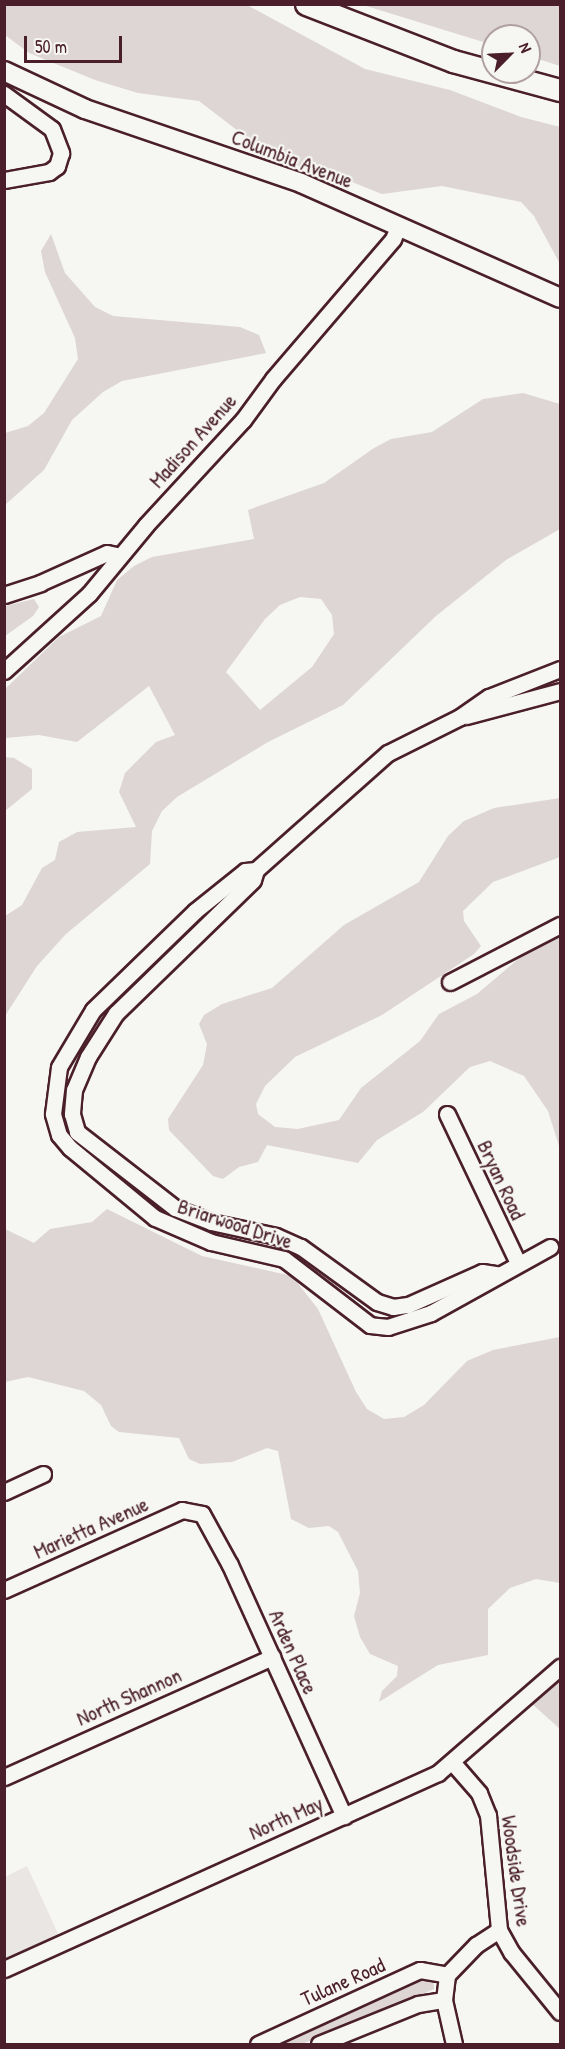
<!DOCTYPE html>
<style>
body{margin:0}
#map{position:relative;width:565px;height:2049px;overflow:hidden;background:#f6f6f2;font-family:"Patrick Hand",sans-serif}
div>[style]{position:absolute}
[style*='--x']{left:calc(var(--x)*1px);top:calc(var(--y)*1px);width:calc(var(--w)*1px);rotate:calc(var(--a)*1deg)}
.built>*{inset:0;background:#e9e6e3}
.green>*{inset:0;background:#ddd6d5}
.roads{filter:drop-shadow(2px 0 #4a1f2b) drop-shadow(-2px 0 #4a1f2b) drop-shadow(0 2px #4a1f2b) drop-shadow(0 -2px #4a1f2b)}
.minor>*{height:15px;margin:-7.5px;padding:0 7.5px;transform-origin:7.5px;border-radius:7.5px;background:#f6f6f2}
.tertiary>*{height:18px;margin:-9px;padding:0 9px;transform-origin:9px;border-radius:9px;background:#f6f6f2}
.secondary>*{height:21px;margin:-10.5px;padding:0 10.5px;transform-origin:10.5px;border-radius:10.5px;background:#f6f6f2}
span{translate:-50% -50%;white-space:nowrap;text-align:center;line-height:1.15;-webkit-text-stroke:4.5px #f6f6f2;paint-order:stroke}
.street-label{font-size:21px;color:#4a1f2b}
.frame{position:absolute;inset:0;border:6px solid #4a1f2b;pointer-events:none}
.north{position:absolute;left:481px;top:24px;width:60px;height:60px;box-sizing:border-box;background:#f6f6f2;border:2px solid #b1a0a2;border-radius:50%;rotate:66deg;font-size:16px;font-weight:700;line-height:24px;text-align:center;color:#4a1f2b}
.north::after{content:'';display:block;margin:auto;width:21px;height:27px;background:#4a1f2b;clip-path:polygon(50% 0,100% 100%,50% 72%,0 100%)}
.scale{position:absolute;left:24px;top:36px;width:98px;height:27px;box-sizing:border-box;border:3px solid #4a1f2b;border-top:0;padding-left:8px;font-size:18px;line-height:21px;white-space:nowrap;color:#4a1f2b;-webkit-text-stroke:4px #f6f6f2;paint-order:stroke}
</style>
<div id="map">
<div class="built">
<i style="clip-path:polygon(27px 1866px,60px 1938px,5px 1965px,5px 1877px)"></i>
</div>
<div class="green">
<i style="clip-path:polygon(4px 5px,247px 5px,365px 69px,450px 90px,521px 117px,560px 127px,560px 264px,534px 216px,521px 202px,442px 186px,382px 194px,322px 170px,280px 163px,199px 101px,138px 93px,95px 80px,29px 53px,5px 35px)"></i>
<i style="clip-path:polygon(363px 5px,560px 5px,560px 66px,529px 56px,529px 36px,493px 36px,493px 45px)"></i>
<i style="clip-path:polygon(51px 234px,65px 273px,95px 307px,113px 316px,240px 327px,259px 335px,266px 353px,122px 381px,103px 392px,72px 420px,44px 470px,5px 505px,5px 433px,28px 426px,44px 413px,78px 359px,75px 338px,45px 272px,41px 251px)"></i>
<i style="clip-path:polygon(evenodd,523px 393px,560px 404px,560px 529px,506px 560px,436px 616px,343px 705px,268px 742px,177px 797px,162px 811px,152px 831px,150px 864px,66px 934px,37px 966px,5px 1016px,5px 916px,22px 905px,42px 868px,55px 860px,59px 842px,77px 832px,136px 827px,119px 792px,125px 773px,156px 742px,175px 735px,149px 686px,77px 742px,39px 735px,5px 738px,5px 689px,59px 637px,101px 616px,117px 580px,134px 566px,152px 557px,254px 539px,248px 510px,324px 483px,374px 448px,391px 439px,432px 432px,483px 399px,523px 393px,300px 597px,321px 599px,332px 615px,334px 634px,312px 667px,260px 710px,226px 672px,265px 619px,280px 605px,300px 597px)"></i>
<i style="clip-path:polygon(34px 599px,39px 607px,33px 616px,5px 636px,5px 606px)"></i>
<i style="clip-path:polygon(5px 757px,14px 758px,32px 769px,32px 789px,5px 811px)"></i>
<i style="clip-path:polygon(560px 798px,560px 857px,493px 882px,463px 911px,464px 921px,481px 946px,474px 954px,382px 1015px,295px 1057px,265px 1086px,256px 1104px,258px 1114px,275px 1127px,298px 1129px,339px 1120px,361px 1088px,420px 1041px,439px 1014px,477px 994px,537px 943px,560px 931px,560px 1149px,548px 1111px,524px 1076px,490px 1061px,470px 1067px,423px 1112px,377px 1140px,358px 1163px,267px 1145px,258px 1162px,239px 1167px,223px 1179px,213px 1176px,169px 1130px,168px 1119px,203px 1065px,207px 1044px,199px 1024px,204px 1015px,222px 1004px,272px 988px,344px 925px,419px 882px,448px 836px,464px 821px,494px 808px)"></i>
<i style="clip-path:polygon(107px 1209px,202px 1256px,292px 1276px,318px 1309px,356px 1392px,367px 1409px,384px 1419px,404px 1417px,424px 1405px,467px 1361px,493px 1350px,560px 1337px,560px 1583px,536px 1579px,510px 1588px,488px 1609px,488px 1655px,438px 1665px,379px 1702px,382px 1691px,397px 1676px,398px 1666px,370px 1654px,360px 1637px,354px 1616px,360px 1593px,358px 1571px,338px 1532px,329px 1526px,309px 1528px,291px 1519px,278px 1451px,267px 1448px,232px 1462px,200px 1464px,189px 1459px,179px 1438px,119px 1432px,111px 1426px,101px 1405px,84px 1391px,28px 1377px,5px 1382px,5px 1229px,34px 1243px,50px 1229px,92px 1222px)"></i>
<i style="clip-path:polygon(560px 1677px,560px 1729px,530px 1702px)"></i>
<i style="clip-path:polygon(415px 1976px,433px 1977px,434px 1989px,302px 2044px,266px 2044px)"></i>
</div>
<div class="roads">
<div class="minor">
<i style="--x:4;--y:94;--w:59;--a:36.1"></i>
<i style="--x:52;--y:129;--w:26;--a:69"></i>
<i style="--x:61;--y:153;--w:14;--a:107"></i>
<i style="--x:57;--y:166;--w:10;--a:143"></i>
<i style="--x:49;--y:172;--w:46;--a:169.9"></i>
<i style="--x:4;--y:595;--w:38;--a:-18"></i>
<i style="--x:40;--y:583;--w:73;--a:-24.1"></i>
<i style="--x:107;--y:553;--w:13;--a:13"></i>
<i style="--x:4;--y:671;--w:115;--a:-42.2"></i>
<i style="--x:89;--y:594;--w:89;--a:-50.4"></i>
<i style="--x:146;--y:525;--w:143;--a:-47.3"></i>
<i style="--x:243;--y:420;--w:51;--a:-53.8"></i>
<i style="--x:273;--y:379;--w:184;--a:-49.4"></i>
<i style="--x:393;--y:239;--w:15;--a:-67"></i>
<i style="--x:466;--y:716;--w:97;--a:-14.9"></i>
<i style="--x:256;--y:870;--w:10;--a:107"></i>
<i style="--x:253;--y:880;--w:191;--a:135.8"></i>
<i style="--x:116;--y:1013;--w:52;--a:122.5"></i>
<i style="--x:88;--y:1057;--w:36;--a:113"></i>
<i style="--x:74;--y:1090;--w:24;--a:95"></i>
<i style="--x:72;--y:1114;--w:19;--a:74"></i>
<i style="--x:77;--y:1132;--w:124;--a:37.8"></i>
<i style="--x:175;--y:1208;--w:39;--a:21"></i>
<i style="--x:211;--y:1222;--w:66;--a:12.2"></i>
<i style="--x:276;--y:1236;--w:27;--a:24"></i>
<i style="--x:301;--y:1247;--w:94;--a:35.9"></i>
<i style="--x:377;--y:1302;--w:17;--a:17"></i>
<i style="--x:393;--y:1307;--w:15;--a:-8"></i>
<i style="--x:408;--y:1305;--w:81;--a:-24"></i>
<i style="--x:482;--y:1272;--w:15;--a:8"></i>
<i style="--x:450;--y:982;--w:124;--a:-27.4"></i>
<i style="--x:447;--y:1114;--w:165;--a:64.5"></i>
<i style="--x:550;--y:1247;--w:136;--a:151"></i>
<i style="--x:431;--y:1313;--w:45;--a:162"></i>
<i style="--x:388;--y:1327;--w:18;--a:-174"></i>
<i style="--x:370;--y:1325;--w:108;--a:-142.5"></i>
<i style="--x:284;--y:1259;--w:75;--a:-166.9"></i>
<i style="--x:211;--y:1242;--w:61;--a:-156.8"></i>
<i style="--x:155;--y:1218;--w:110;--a:-140.5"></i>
<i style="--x:70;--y:1148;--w:17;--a:-130"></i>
<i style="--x:59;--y:1135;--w:22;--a:-106"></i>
<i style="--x:53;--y:1114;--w:47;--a:-82.7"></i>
<i style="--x:59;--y:1067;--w:66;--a:-59.2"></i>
<i style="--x:93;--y:1010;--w:142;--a:-44.1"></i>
<i style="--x:195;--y:911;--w:64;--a:-38.7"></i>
<i style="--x:245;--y:871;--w:11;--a:-5"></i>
<i style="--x:256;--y:870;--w:176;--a:-41.6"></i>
<i style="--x:388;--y:753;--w:80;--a:-26.6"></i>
<i style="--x:460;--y:717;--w:35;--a:-35"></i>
<i style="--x:489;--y:697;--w:76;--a:-21.5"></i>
<i style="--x:4;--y:1492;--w:43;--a:-24.8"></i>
<i style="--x:4;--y:1590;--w:195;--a:-24.2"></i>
<i style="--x:182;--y:1510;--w:20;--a:11"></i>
<i style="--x:202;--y:1514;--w:58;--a:61.2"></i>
<i style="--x:230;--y:1565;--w:276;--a:65.6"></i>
<i style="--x:453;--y:1763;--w:40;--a:49"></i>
<i style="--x:479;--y:1793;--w:24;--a:68"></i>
<i style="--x:488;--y:1815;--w:116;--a:84.5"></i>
<i style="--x:499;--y:1930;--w:26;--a:61"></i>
<i style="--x:512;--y:1953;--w:76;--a:50.9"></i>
<i style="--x:4;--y:1777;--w:294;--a:-24.1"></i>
<i style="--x:4;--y:1969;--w:476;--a:-24.3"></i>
<i style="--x:438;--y:1773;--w:162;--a:-41"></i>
<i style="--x:258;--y:2044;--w:178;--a:-24.6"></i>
<i style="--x:420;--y:1970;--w:27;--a:10"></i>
<i style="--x:319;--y:2044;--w:107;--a:-22"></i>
<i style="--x:418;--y:2004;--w:26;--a:-9"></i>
<i style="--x:454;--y:2044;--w:45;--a:-102.8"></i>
<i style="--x:444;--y:2000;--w:25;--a:-83"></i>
<i style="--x:447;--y:1975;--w:42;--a:-46"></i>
<i style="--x:476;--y:1945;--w:27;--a:-33"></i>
</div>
<div class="tertiary">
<i style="--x:4;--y:71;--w:89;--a:25.1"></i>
<i style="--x:85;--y:109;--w:228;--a:18.9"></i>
<i style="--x:301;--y:183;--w:283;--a:23.9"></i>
</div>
<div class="secondary">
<i style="--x:306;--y:4;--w:158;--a:21.2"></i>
<i style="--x:453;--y:61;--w:111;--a:15.2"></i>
</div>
</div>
<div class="street-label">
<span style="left:292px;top:159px;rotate:21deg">Columbia Avenue</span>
<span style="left:193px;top:441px;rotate:-48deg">Madison Avenue</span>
<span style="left:501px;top:1180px;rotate:65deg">Bryan Road</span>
<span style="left:235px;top:1224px;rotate:18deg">Briarwood Drive</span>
<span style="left:91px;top:1528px;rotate:-24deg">Marietta Avenue</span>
<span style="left:293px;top:1652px;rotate:66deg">Arden Place</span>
<span style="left:129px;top:1697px;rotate:-24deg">North Shannon</span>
<span style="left:286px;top:1818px;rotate:-24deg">North May</span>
<span style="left:516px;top:1871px;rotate:82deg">Woodside Drive</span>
<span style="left:343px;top:1982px;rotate:-24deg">Tulane Road</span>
</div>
<div class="frame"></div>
<div class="north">N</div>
<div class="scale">50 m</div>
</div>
